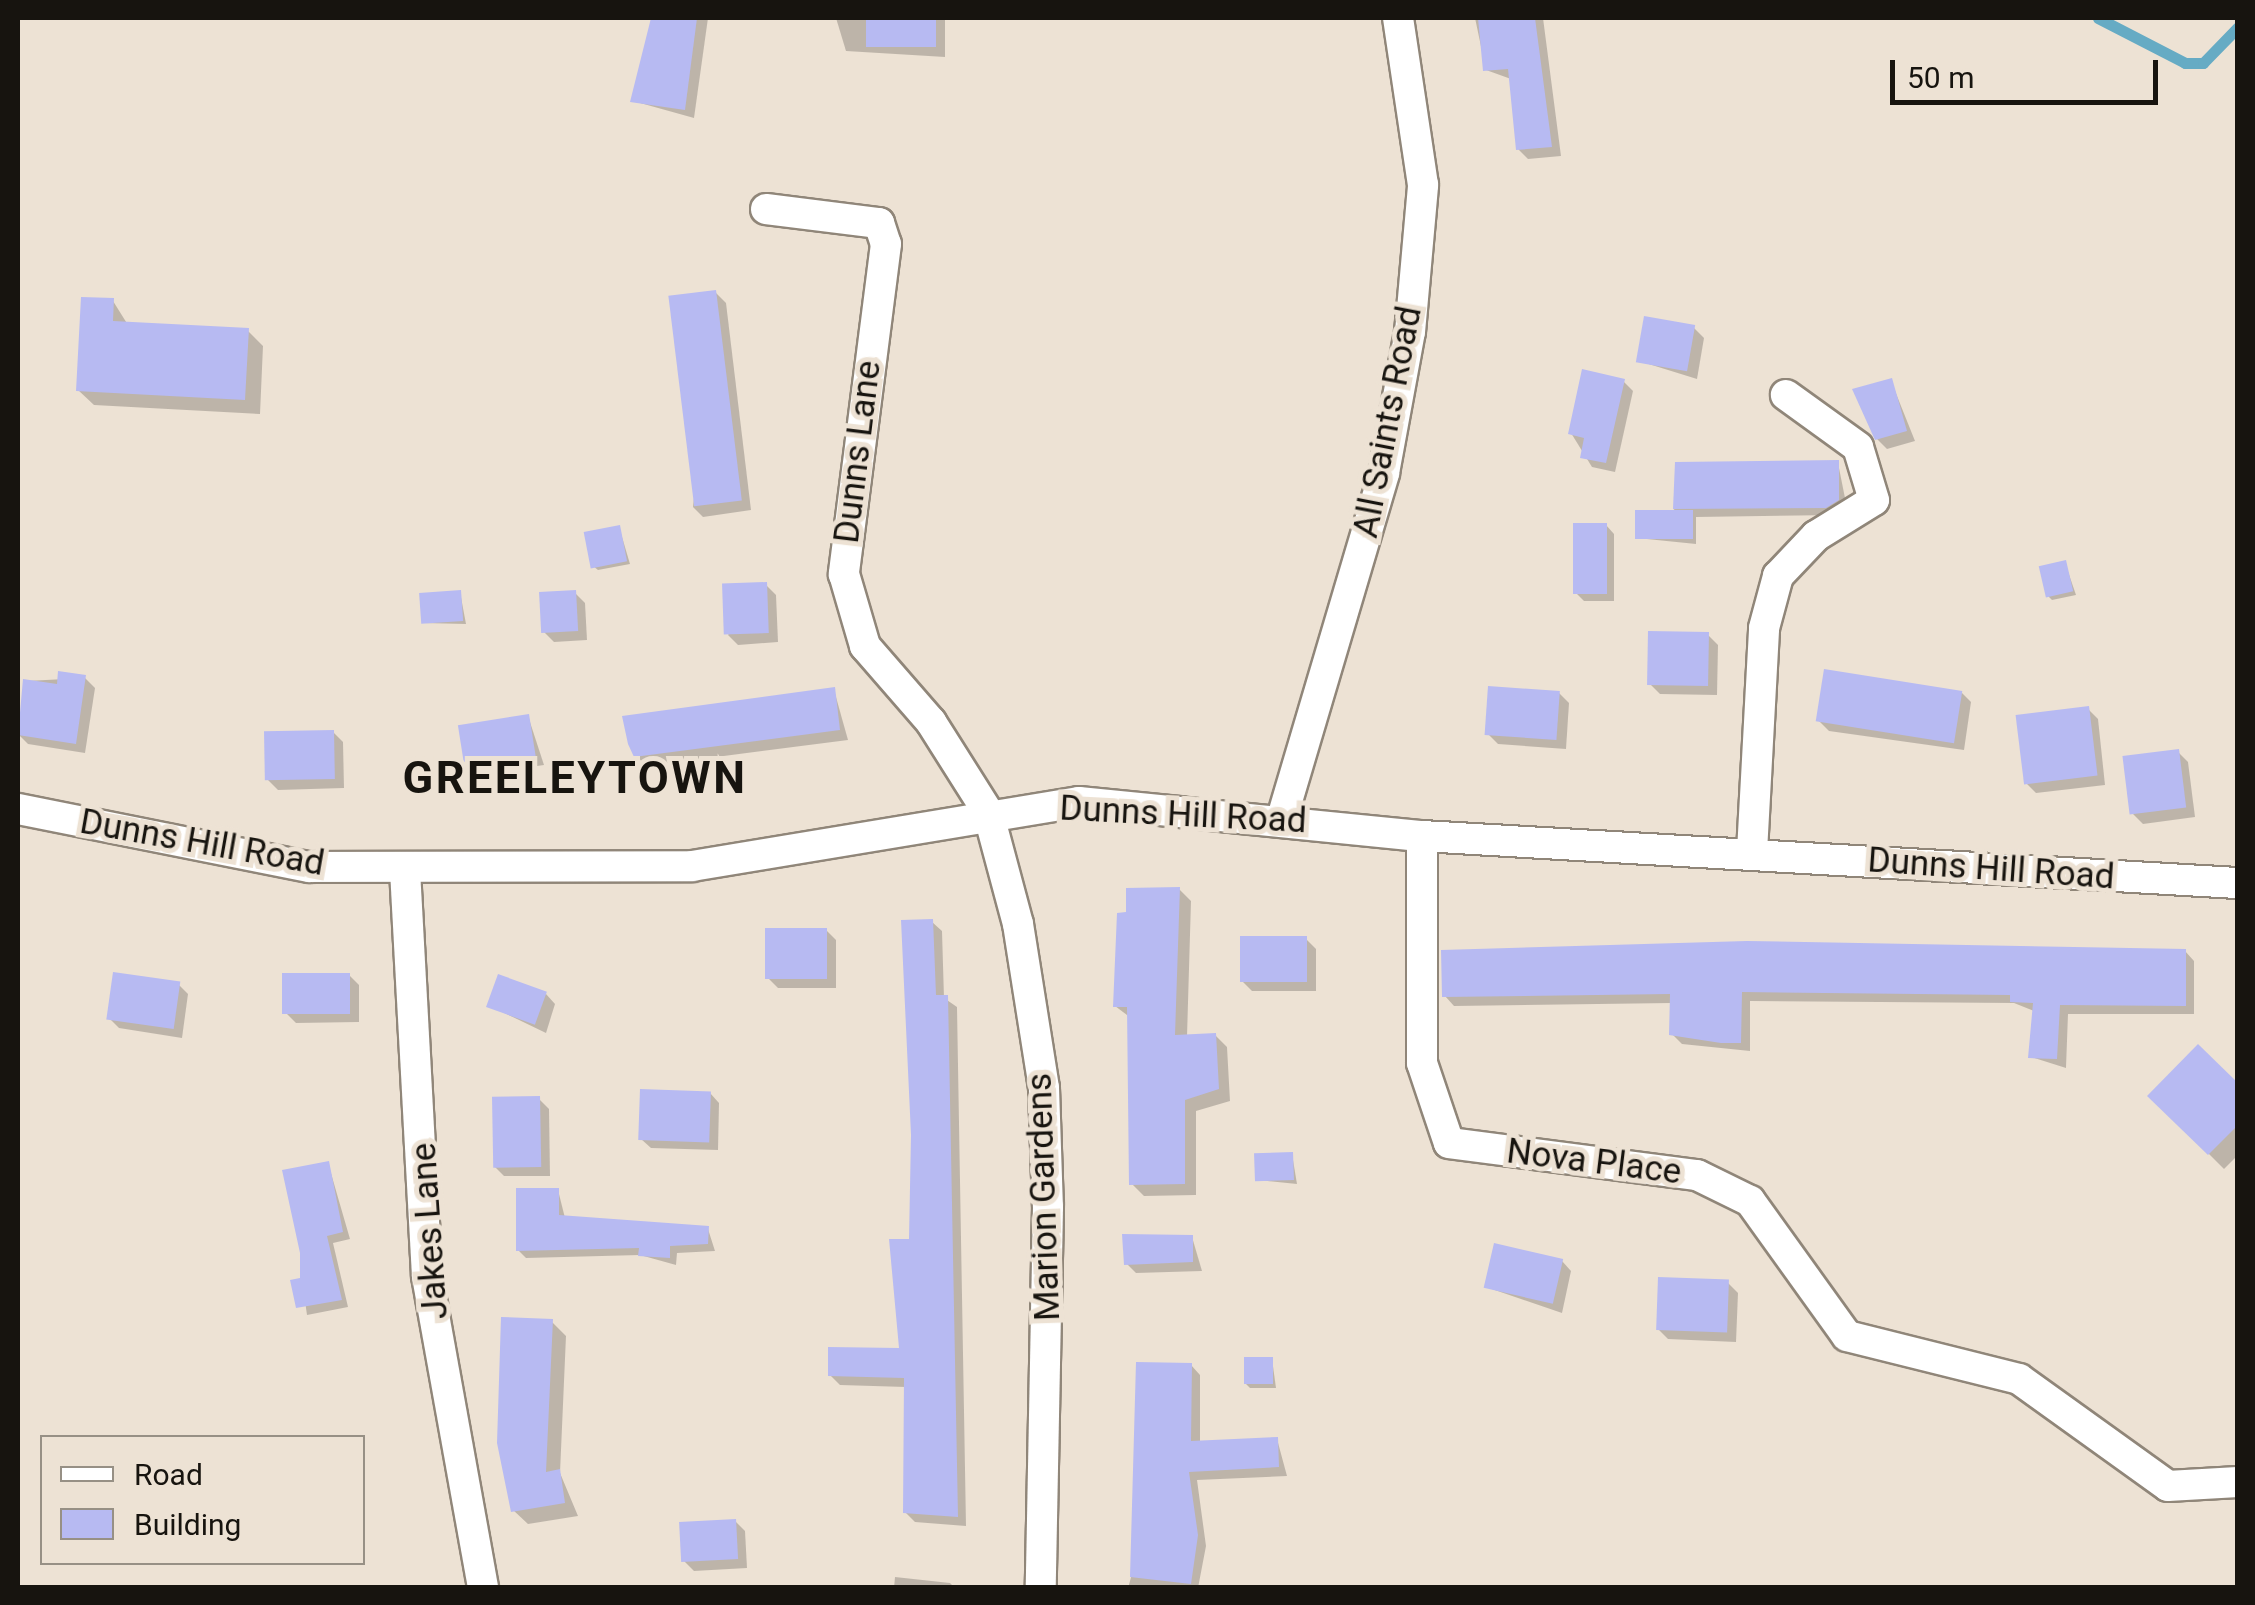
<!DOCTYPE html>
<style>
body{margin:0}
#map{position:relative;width:2255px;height:1605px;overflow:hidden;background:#ede2d4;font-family:Roboto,sans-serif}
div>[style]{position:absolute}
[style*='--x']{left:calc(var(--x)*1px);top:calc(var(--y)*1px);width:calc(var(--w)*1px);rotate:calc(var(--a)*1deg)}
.shadow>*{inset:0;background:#0003}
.stream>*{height:11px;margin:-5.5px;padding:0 5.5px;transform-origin:5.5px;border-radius:5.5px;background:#66abc4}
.building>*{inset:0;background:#b7baf2;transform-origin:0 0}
.roads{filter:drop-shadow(2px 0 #908679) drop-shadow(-2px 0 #908679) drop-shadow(0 2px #908679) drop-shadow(0 -2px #908679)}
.minor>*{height:30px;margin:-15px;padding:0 15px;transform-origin:15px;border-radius:15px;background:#fff}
span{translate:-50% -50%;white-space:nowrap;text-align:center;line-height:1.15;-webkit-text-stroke:10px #ede2d4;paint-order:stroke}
.street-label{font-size:35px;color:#17140f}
.district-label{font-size:45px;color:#17140f;font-weight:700;letter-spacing:2.5px}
.frame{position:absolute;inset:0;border:20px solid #17140f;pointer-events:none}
.legend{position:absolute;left:40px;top:1435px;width:325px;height:130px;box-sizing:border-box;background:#ede2d4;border:2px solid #979085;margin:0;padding:12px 18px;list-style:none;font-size:30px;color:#17140f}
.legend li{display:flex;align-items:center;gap:20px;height:50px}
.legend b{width:50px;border:2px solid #979085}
.scale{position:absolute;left:1890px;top:60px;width:268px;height:45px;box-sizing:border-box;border:5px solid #17140f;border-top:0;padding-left:12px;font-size:30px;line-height:35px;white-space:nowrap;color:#17140f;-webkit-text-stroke:8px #ede2d4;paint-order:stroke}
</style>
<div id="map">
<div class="shadow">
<i style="clip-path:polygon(654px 18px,708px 18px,694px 118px,633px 101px)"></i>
<i style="clip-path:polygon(836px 18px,945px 18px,945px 57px,846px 51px)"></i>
<i style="clip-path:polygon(1475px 18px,1543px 18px,1561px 156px,1528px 159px,1518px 149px,1511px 79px,1486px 70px)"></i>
<i style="clip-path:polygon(716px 293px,726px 303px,751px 510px,703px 517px,693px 507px)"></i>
<i style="clip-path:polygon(113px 301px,128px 325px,248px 331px,263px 346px,260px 414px,94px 405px,78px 390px)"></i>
<i style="clip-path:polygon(1694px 328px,1704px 338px,1697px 379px,1639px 361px)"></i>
<i style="clip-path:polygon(1623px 381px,1633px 391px,1615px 472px,1592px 467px,1571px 433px)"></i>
<i style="clip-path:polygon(1891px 381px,1915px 441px,1887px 449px,1877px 439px)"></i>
<i style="clip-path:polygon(1838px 463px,1847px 508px,1836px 515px,1696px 517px,1696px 544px,1637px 538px,1676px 508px)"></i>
<i style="clip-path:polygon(1606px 525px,1614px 534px,1614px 601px,1584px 601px,1576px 593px)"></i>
<i style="clip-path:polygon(619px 527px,630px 564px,598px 570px,593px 566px)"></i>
<i style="clip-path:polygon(2065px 563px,2076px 595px,2052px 600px,2048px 596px)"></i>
<i style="clip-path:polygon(766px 585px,776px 595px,778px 642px,738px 645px,728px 635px)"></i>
<i style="clip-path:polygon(460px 592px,466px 624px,423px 623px)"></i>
<i style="clip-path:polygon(575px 593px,585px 603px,587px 640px,554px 642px,544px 632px)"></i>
<i style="clip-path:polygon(1708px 635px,1718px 645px,1717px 695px,1660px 694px,1650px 684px)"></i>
<i style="clip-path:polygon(85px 678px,95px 688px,85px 753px,28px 744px,18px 734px,26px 681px)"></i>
<i style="clip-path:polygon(834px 690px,848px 740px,647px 766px,636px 756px)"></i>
<i style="clip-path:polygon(1961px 692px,1971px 702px,1964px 750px,1829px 731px,1819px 721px)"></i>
<i style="clip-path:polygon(1559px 693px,1569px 703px,1566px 749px,1498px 744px,1488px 734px)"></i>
<i style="clip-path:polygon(2088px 709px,2098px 719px,2105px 785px,2036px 793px,2026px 783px)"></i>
<i style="clip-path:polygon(528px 716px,544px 765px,477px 775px,467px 765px)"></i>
<i style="clip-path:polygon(333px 732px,343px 742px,344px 788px,278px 790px,268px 780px)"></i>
<i style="clip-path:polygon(2178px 752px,2188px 762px,2195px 817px,2143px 824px,2133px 814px)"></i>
<i style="clip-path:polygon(1179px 889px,1191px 901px,1187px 1037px,1215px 1035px,1227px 1047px,1230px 1101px,1196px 1111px,1196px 1195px,1144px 1196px,1132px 1184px,1131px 1018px,1115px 1006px)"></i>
<i style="clip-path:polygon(932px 922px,942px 931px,944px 998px,957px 1007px,966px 1526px,915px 1522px,905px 1512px,906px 1387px,840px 1385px,830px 1375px,902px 1351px)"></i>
<i style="clip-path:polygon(826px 930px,836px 940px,836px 988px,778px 988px,768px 978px)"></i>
<i style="clip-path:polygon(1306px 939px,1316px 949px,1316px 991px,1252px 991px,1242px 981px)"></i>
<i style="clip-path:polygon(2185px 951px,2194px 961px,2194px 1014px,2068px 1014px,2066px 1068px,2031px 1057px,2034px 1011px,2014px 1003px,1750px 1001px,1750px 1051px,1682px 1044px,1672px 1034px,1672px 1003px,1454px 1006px,1445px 996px)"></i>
<i style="clip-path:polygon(349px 975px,359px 985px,359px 1022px,296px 1023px,286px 1013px)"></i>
<i style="clip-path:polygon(178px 984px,188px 994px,182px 1038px,119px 1028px,109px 1018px)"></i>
<i style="clip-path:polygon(546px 994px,555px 1004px,546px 1033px,490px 1006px)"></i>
<i style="clip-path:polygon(2238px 1087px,2238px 1155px,2224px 1169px,2151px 1096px)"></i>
<i style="clip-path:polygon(710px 1093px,719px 1103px,718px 1150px,651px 1148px,641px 1139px)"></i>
<i style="clip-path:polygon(539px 1099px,549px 1109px,550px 1176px,504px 1176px,494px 1166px)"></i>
<i style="clip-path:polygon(1292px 1154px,1297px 1184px,1258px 1180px)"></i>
<i style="clip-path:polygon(328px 1163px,350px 1239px,333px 1243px,348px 1307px,307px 1315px,302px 1280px)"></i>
<i style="clip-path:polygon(558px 1190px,565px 1218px,708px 1229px,715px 1251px,677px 1253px,676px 1265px,640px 1255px,526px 1258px,518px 1250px)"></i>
<i style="clip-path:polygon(1192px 1237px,1202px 1271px,1136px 1273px,1126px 1263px)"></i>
<i style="clip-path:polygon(1562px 1261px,1571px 1271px,1562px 1313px,1486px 1287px)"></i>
<i style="clip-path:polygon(1728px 1283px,1738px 1293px,1736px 1342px,1668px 1339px,1658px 1329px)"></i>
<i style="clip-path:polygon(552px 1322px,566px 1336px,560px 1473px,578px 1516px,528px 1524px,513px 1510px)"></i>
<i style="clip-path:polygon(1272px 1359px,1276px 1388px,1250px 1388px,1246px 1384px)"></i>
<i style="clip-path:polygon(1191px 1365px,1200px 1375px,1200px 1443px,1277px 1439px,1287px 1476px,1197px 1480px,1206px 1546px,1198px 1588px,1128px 1588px)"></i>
<i style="clip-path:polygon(735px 1521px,745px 1531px,747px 1568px,694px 1571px,684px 1561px)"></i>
<i style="clip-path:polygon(895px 1577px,950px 1583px,955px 1588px,894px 1588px)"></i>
</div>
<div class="stream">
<i style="--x:2098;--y:18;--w:98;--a:27.3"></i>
<i style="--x:2185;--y:63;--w:18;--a:0"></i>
<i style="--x:2203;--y:63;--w:50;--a:-45.8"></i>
</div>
<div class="building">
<i style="clip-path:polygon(651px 18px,697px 18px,685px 110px,630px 102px)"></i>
<i style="left:866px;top:18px;width:70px;height:29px"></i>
<i style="clip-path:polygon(1478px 18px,1535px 18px,1552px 147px,1516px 150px,1508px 69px,1483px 71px)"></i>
<i style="left:716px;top:290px;width:212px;height:48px;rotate:83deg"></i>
<i style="clip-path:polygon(81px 297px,114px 298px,113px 321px,249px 328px,245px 400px,76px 391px)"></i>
<i style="left:1644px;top:316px;width:52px;height:47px;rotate:10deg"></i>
<i style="clip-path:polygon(1582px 369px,1625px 379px,1606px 463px,1580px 458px,1584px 438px,1568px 434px)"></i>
<i style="clip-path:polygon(1892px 378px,1907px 431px,1875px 440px,1852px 389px)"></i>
<i style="clip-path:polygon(1839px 460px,1839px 500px,1826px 508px,1673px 509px,1675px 462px)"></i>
<i style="left:1635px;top:510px;width:58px;height:29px"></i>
<i style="left:1573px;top:523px;width:34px;height:71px"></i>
<i style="left:620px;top:525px;width:37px;height:37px;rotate:79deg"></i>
<i style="left:2066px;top:560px;width:32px;height:28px;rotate:77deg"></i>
<i style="left:767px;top:582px;width:51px;height:45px;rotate:88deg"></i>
<i style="left:461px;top:590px;width:31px;height:42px;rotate:86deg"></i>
<i style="left:576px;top:590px;width:41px;height:37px;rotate:87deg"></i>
<i style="left:1648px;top:631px;width:61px;height:54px;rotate:1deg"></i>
<i style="left:1824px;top:669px;width:140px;height:53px;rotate:9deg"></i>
<i style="clip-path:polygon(58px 671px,86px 675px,76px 744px,18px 735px,23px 679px,57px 684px)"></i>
<i style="left:1488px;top:686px;width:72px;height:49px;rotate:4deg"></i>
<i style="clip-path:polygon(835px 687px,840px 730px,634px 757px,628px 744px,622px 716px)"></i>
<i style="left:2089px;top:706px;width:70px;height:74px;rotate:83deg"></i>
<i style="left:529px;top:714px;width:43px;height:72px;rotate:81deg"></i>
<i style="left:334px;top:730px;width:49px;height:70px;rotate:89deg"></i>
<i style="left:2179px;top:749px;width:59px;height:57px;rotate:83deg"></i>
<i style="clip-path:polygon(1180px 887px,1175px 1035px,1216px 1033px,1219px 1089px,1185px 1100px,1185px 1184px,1129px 1185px,1127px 1007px,1113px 1007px,1117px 913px,1126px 912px,1126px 888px)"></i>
<i style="clip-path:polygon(933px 919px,936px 995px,948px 995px,958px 1517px,903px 1513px,904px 1378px,828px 1376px,828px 1347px,899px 1348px,889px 1239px,909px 1239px,911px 1135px,901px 920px)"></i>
<i style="left:765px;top:928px;width:62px;height:51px"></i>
<i style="left:1240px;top:936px;width:67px;height:46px"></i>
<i style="clip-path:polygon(1747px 941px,2186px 949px,2186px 1006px,2060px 1005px,2057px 1059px,2028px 1058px,2033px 1003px,2010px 1002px,2010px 995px,1742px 992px,1741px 1043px,1721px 1043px,1669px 1035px,1670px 994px,1442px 997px,1441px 950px)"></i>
<i style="left:113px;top:972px;width:68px;height:48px;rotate:8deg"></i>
<i style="left:282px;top:973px;width:68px;height:41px"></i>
<i style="left:498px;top:974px;width:52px;height:35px;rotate:20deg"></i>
<i style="clip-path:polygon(2198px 1044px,2238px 1083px,2238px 1125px,2208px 1155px,2147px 1096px)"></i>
<i style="left:640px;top:1089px;width:71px;height:51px;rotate:2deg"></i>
<i style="left:540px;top:1096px;width:71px;height:48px;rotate:89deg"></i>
<i style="left:1293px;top:1152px;width:28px;height:39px;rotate:88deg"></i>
<i style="clip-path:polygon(329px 1161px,343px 1232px,327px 1236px,342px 1300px,296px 1308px,290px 1280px,300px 1278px,300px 1253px,282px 1170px)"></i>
<i style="clip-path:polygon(516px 1188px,559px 1188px,559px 1215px,709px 1226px,708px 1244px,670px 1246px,670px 1258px,638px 1256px,639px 1248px,516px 1251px)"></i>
<i style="clip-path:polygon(1122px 1234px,1193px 1235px,1193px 1262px,1124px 1265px)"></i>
<i style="left:1494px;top:1243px;width:71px;height:46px;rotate:13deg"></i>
<i style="left:1658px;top:1277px;width:71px;height:53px;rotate:2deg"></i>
<i style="clip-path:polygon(501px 1317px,553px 1319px,546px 1472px,560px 1469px,565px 1503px,511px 1512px,497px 1443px)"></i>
<i style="left:1273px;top:1357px;width:27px;height:29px;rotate:90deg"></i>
<i style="clip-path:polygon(1136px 1362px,1192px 1363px,1191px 1441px,1278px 1437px,1279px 1467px,1189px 1472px,1198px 1535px,1191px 1584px,1130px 1577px)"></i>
<i style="left:736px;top:1519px;width:40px;height:57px;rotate:87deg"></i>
</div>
<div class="roads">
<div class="minor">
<i style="--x:766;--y:209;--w:114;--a:7.1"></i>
<i style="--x:879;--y:223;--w:22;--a:72"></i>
<i style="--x:886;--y:244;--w:333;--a:97.3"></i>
<i style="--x:844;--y:574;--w:75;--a:73.7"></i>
<i style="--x:865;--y:646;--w:101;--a:49"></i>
<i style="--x:931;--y:722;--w:107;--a:57.7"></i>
<i style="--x:988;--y:812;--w:116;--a:75"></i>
<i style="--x:1018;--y:924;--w:166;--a:81"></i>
<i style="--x:1044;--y:1088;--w:119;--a:88.1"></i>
<i style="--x:1048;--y:1207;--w:381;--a:91.1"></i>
<i style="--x:18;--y:809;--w:297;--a:11.3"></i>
<i style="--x:309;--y:867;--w:383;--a:-0.1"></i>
<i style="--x:692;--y:866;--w:392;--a:-9.4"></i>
<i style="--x:1079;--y:802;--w:345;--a:5.7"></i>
<i style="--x:1422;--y:836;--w:817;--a:3.3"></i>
<i style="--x:1282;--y:818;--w:360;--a:-73.5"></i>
<i style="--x:1384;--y:473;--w:143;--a:-79.6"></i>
<i style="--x:1410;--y:332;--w:148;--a:-84.9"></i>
<i style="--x:1423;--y:185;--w:169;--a:-98.5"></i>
<i style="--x:1422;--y:836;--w:227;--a:90"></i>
<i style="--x:1422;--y:1063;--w:84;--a:71.4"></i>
<i style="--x:1449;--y:1143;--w:250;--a:7.4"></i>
<i style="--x:1697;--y:1175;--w:59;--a:26.1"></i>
<i style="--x:1750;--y:1201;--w:166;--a:54.3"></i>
<i style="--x:1847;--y:1336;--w:177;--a:14"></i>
<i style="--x:2019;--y:1379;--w:183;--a:35.7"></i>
<i style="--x:2168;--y:1486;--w:70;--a:-3.3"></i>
<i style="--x:1752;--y:852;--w:224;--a:-86.9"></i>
<i style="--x:1764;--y:628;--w:54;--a:-74.9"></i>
<i style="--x:1778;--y:576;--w:55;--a:-46.5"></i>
<i style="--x:1816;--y:536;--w:68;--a:-31.8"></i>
<i style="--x:1874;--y:500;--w:55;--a:-106.8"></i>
<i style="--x:1858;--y:447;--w:89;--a:-144.2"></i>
<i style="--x:405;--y:870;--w:407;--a:86.9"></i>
<i style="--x:427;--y:1276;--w:317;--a:79.8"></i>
</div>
</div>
<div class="street-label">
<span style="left:1388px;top:422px;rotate:-79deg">All Saints Road</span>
<span style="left:858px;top:452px;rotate:-83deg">Dunns Lane</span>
<span style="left:1183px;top:815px;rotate:3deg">Dunns Hill Road</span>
<span style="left:202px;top:843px;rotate:10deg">Dunns Hill Road</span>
<span style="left:1991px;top:869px;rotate:4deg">Dunns Hill Road</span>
<span style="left:1594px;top:1162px;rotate:7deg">Nova Place</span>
<span style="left:1044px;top:1197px;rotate:-92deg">Marion Gardens</span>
<span style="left:430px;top:1231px;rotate:-94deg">Jakes Lane</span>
</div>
<div class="district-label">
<span style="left:575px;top:778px">GREELEYTOWN</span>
</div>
<div class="frame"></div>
<ul class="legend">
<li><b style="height:12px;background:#fff"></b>Road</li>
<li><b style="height:28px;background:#b7baf2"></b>Building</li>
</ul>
<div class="scale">50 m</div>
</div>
